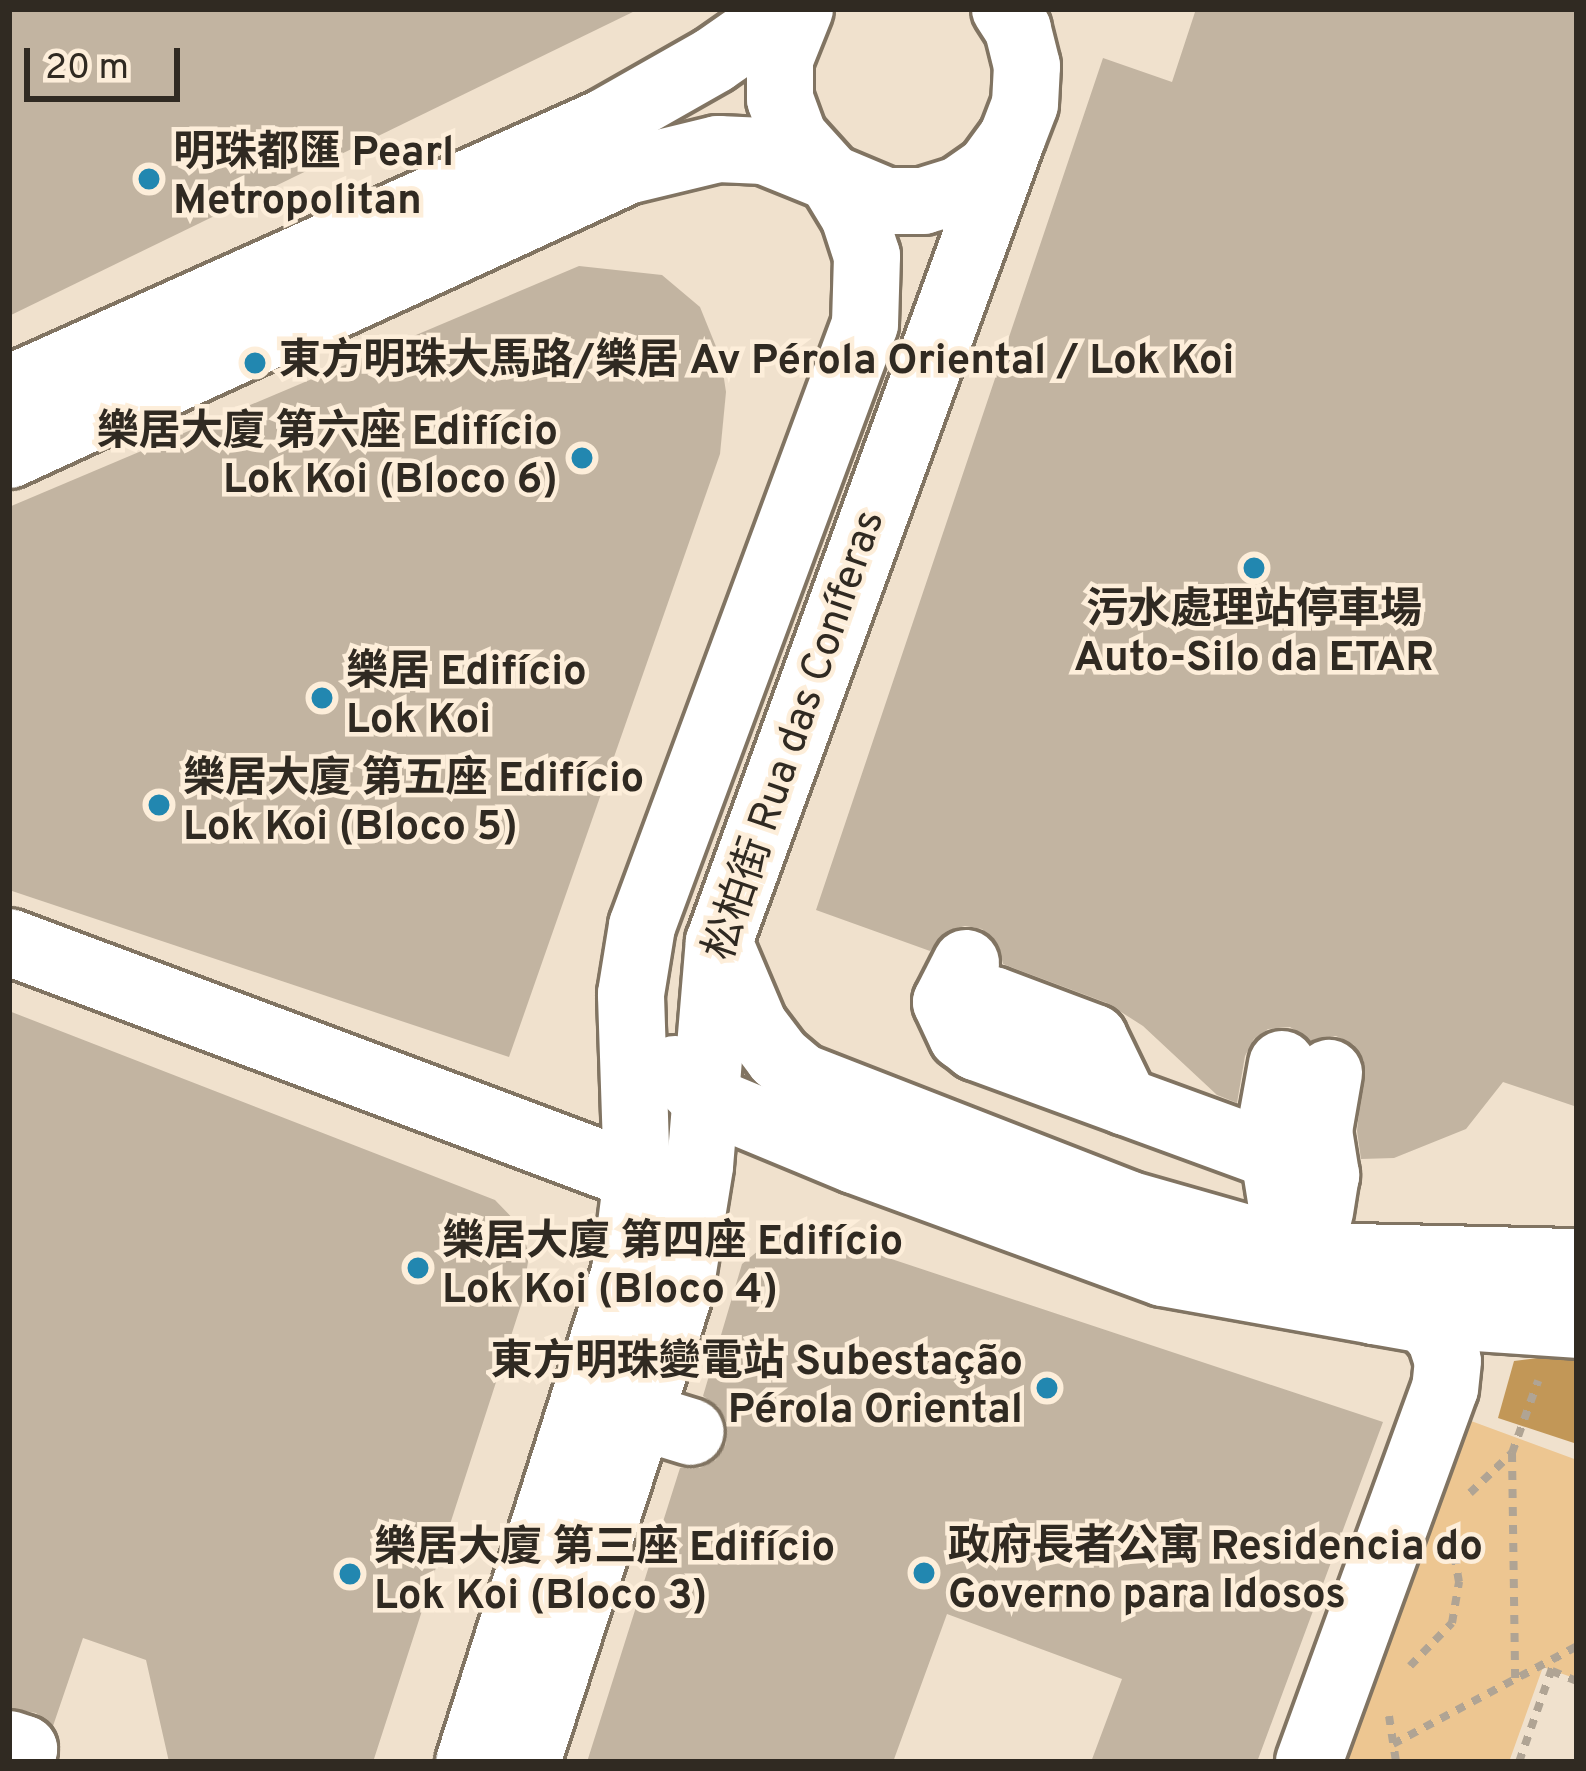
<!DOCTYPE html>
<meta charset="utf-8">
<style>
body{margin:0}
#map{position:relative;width:1586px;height:1771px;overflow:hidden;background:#f0e1cd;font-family:Overpass,"Noto Sans SC",sans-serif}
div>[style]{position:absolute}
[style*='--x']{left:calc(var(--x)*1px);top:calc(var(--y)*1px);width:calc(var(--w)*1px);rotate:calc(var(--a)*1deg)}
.green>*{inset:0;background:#edc691}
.forest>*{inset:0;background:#c29757}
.building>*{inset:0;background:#c2b4a1}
.path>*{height:8px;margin-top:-4px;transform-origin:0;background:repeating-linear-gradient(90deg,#b0a494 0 9px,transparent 0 18px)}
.roads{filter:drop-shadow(3px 0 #817462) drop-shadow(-3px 0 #817462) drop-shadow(0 3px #817462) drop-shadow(0 -3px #817462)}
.minor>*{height:66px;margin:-33px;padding:0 33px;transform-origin:33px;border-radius:33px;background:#fff}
.dots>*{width:33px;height:33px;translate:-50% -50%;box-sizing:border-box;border:6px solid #fdeeda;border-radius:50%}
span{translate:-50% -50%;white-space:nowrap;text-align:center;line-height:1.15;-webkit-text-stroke:9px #fdeeda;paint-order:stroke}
.poi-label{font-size:42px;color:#302a22;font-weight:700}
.left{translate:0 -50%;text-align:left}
.right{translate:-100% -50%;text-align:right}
.street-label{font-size:42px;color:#302a22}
.frame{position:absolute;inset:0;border:12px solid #302a22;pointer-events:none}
.scale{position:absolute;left:24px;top:48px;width:156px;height:54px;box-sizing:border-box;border:6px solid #302a22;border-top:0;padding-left:15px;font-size:36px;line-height:42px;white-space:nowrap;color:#302a22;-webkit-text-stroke:9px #fdeeda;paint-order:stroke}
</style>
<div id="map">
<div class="green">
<i style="clip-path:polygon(1463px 1418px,1577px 1460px,1577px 1679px,1543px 1667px,1509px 1762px,1341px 1762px)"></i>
</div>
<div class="forest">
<i style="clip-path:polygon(1577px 1353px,1577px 1444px,1498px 1418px,1514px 1361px)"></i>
</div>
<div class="building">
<i style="clip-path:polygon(9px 9px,639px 9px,9px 316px)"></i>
<i style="clip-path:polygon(1196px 9px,1577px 9px,1577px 1107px,1503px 1082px,1466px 1129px,1394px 1158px,1361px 1159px,1357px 1131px,1364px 1061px,1354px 1045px,1336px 1036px,1311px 1041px,1290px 1027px,1268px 1029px,1254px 1039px,1245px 1056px,1237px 1103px,1217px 1095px,1143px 1026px,1107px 1003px,1003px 964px,998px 944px,982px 929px,965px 926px,947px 931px,930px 951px,816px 910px,1103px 58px,1172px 82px)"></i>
<i style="clip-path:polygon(579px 266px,662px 275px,700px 307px,721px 359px,726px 392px,720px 454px,509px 1057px,9px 890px,9px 507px)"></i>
<i style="clip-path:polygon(9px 1011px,495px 1200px,521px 1227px,529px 1255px,522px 1302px,373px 1762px,169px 1762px,146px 1660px,83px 1638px,53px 1726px,36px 1713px,9px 1708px)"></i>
<i style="clip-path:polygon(804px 1230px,1383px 1422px,1257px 1762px,1091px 1762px,1122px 1679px,947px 1614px,893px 1762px,587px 1762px,680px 1468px,700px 1468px,716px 1460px,726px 1444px,727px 1423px,719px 1407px,703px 1396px,742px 1264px,780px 1233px)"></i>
</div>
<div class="path">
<i style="--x:1512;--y:1453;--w:226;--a:89.2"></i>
<i style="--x:1470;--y:1493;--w:58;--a:-43.6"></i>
<i style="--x:1512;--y:1453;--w:77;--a:-70.1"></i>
<i style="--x:1410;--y:1666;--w:60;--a:-45.7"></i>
<i style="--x:1452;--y:1623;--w:42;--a:-80.3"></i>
<i style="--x:1459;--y:1582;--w:39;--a:-100"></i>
<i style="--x:1552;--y:1671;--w:27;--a:22"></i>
<i style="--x:1389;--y:1716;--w:47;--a:81.3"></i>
<i style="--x:1393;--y:1744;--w:208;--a:-28"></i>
<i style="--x:1519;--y:1762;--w:111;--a:-70.6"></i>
</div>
<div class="roads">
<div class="minor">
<i style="--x:800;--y:9;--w:54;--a:111.8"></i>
<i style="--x:780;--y:59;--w:40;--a:90"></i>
<i style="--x:780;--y:99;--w:40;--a:69.8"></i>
<i style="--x:794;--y:137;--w:55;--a:47.9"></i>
<i style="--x:831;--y:178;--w:60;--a:22.7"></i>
<i style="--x:886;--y:201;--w:37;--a:0"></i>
<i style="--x:923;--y:201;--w:38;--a:-17"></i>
<i style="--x:959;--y:190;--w:38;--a:-35"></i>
<i style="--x:990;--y:168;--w:37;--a:-54"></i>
<i style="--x:1012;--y:138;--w:36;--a:-69"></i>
<i style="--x:1025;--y:104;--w:38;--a:-87"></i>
<i style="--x:1027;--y:66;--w:38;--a:-104"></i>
<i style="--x:1018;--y:29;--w:24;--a:-123"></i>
<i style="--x:9;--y:389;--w:653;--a:-24.13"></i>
<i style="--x:605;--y:122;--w:125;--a:-29.6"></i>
<i style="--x:714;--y:60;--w:89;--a:-34.9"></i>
<i style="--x:9;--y:455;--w:680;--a:-24.68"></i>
<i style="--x:627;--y:171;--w:94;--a:-13.6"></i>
<i style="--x:718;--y:149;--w:46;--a:2.5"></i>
<i style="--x:764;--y:151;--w:72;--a:21.9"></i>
<i style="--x:9;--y:942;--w:671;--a:20.52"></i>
<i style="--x:719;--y:942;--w:90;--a:67.1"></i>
<i style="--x:754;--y:1025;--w:40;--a:53"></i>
<i style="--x:778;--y:1057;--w:31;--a:40"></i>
<i style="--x:802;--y:1077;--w:349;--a:21.3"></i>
<i style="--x:1127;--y:1204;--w:189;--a:15.9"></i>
<i style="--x:1309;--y:1256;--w:268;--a:1.3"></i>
<i style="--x:966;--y:963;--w:44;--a:117.1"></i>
<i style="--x:946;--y:1002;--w:38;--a:65"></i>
<i style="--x:962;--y:1036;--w:18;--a:38"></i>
<i style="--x:976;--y:1047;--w:373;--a:20.1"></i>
<i style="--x:976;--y:1047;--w:50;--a:-70.1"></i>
<i style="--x:993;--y:1000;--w:108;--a:20.6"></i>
<i style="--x:1094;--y:1038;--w:71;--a:64.2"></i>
<i style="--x:1282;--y:1064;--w:68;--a:100.2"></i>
<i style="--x:1270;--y:1131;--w:83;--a:81"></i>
<i style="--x:1283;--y:1213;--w:76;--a:55.7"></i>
<i style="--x:1326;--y:1276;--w:59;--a:36.1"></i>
<i style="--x:1374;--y:1311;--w:52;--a:10"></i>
<i style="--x:1425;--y:1320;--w:23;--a:49"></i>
<i style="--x:1440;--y:1337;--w:25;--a:72"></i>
<i style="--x:1448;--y:1361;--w:27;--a:96"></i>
<i style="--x:1445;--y:1388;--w:398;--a:110"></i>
<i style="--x:675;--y:1069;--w:39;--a:46"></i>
<i style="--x:702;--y:1097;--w:165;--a:22.5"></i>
<i style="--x:854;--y:1160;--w:329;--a:20.1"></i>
<i style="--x:1163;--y:1273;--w:214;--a:10.2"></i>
<i style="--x:1374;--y:1311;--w:203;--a:3.9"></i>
<i style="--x:1320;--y:1212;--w:37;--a:-81"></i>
<i style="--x:1326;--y:1175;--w:45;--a:-99"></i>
<i style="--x:1319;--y:1131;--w:59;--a:-80.2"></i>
<i style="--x:639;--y:1416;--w:54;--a:17.1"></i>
<i style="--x:9;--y:1744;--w:16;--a:18"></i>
<i style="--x:24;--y:1749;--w:13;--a:103"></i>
<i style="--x:469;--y:1762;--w:515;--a:-72.37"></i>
<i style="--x:625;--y:1271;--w:95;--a:-82.7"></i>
<i style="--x:637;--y:1177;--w:183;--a:-91.9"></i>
<i style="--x:631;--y:994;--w:69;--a:-80.8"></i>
<i style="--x:642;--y:926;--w:642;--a:-69.67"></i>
<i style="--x:865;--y:324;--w:68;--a:-88.3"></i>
<i style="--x:867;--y:256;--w:42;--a:-108"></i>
<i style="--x:854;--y:216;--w:44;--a:-121.2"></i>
<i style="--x:527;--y:1762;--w:496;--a:-72"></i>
<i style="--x:680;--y:1290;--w:126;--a:-80.8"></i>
<i style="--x:700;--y:1166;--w:225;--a:-85.2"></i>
<i style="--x:719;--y:942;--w:856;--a:-69.98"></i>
</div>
</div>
<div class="dots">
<i style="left:149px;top:179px;background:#2287b0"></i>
<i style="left:255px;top:363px;background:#2287b0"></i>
<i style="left:582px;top:458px;background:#2287b0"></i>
<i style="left:1254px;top:568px;background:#2287b0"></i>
<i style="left:322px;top:698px;background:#2287b0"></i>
<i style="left:159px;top:805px;background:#2287b0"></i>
<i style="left:418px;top:1268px;background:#2287b0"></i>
<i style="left:1047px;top:1388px;background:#2287b0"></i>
<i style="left:924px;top:1573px;background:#2287b0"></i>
<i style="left:350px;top:1574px;background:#2287b0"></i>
</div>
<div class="poi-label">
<span class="left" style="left:173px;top:179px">明珠都匯 Pearl<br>Metropolitan</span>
<span class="left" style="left:279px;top:363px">東方明珠大馬路/樂居 Av Pérola Oriental / Lok Koi</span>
<span class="right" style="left:558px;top:458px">樂居大廈 第六座 Edifício<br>Lok Koi (Bloco 6)</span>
<span style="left:1254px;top:636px">污水處理站停車場<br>Auto-Silo da ETAR</span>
<span class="left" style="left:346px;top:698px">樂居 Edifício<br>Lok Koi</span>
<span class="left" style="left:183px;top:805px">樂居大廈 第五座 Edifício<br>Lok Koi (Bloco 5)</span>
<span class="left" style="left:442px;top:1268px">樂居大廈 第四座 Edifício<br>Lok Koi (Bloco 4)</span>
<span class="right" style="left:1023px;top:1388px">東方明珠變電站 Subestação<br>Pérola Oriental</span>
<span class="left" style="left:948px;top:1573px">政府長者公寓 Residencia do<br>Governo para Idosos</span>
<span class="left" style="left:374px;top:1574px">樂居大廈 第三座 Edifício<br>Lok Koi (Bloco 3)</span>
</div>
<div class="street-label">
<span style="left:797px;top:736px;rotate:-71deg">松柏街 Rua das Coníferas</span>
</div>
<div class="frame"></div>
<div class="scale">20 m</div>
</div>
